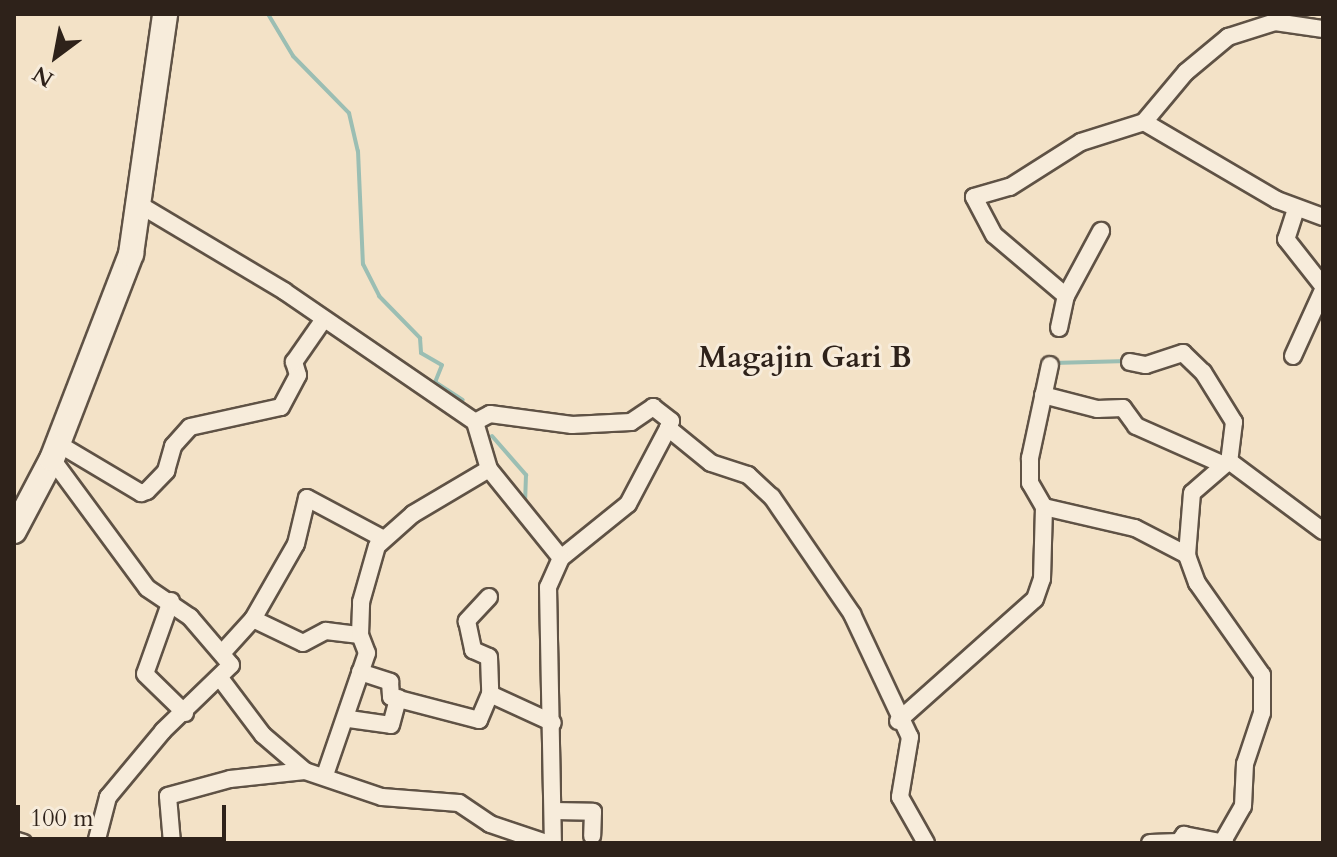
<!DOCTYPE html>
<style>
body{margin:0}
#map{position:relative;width:1337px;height:857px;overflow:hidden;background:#f3e2c7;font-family:Cardo,serif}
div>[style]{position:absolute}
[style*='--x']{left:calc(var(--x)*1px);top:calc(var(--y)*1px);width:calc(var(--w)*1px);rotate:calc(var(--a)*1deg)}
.stream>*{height:4px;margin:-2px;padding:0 2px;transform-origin:2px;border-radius:2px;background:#9bbeb3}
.roads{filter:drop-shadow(2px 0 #5f5245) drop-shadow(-2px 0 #5f5245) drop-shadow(0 2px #5f5245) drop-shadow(0 -2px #5f5245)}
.street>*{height:16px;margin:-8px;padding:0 8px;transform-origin:8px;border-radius:8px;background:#f7ecdb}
.secondary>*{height:24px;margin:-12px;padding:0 12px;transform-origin:12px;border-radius:12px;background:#f7ecdb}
span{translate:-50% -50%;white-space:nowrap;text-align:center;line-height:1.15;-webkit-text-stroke:6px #f7ecdb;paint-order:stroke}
.neighbourhood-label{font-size:30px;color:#2e221a;font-weight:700}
.frame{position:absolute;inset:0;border:16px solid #2e221a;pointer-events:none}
.north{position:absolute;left:16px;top:16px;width:80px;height:80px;-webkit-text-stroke:6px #f7ecdb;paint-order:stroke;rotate:212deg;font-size:22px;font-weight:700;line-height:32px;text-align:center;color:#2e221a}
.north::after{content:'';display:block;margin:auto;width:28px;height:36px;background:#2e221a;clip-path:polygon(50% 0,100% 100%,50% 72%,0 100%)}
.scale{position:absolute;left:16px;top:805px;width:210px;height:36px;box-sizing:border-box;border:4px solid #2e221a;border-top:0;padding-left:10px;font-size:24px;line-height:28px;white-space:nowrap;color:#2e221a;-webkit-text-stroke:6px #f7ecdb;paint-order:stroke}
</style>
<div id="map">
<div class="stream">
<i style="--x:268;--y:14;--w:49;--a:59.2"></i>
<i style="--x:293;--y:56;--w:80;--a:45.5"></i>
<i style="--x:349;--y:113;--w:39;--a:77"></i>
<i style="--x:358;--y:151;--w:113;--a:87.5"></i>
<i style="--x:363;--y:264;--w:36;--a:63"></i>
<i style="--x:379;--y:296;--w:59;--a:45.7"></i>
<i style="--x:420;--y:338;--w:15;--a:86"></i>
<i style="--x:421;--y:353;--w:24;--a:30"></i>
<i style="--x:442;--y:365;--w:18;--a:112"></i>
<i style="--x:435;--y:382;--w:33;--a:33"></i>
<i style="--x:1053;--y:363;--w:75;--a:-1.5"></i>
<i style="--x:492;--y:436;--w:52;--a:48.9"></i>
<i style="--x:526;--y:475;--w:29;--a:92"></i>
</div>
<div class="roads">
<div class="street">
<i style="--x:1144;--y:122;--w:154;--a:30.4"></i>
<i style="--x:1277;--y:200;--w:49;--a:20.3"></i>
<i style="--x:140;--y:205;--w:168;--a:30.8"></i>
<i style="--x:284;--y:291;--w:232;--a:34.4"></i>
<i style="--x:1296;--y:209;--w:32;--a:108"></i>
<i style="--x:1286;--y:239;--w:60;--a:51.8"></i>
<i style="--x:1066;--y:296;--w:94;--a:-139.7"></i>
<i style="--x:994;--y:235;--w:43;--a:-117.8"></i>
<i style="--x:974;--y:197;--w:37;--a:-16"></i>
<i style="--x:1010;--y:187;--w:84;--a:-32.4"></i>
<i style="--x:1081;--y:142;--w:66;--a:-17.6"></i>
<i style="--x:1144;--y:122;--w:65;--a:-50"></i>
<i style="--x:1186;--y:72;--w:55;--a:-39.8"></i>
<i style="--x:1228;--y:37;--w:49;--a:-17.7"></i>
<i style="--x:1275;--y:22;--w:49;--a:8.3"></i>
<i style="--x:1059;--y:328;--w:33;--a:-78"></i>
<i style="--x:1066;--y:296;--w:74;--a:-61.7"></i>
<i style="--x:1293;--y:356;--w:72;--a:-65.6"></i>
<i style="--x:1130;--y:362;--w:16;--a:11"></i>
<i style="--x:1146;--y:365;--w:39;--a:-18"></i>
<i style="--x:1183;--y:353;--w:28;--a:44"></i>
<i style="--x:1203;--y:372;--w:59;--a:58.2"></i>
<i style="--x:1234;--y:422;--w:39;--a:97"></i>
<i style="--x:1229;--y:461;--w:117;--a:36.7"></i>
<i style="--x:1043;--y:395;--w:56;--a:14.5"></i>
<i style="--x:1097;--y:409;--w:26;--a:-2"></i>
<i style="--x:1123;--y:408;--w:22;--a:54"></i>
<i style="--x:1136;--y:426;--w:96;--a:23.9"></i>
<i style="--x:57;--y:443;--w:98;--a:30.8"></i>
<i style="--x:141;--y:493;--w:6;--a:-18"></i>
<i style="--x:147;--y:491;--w:28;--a:-46"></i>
<i style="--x:166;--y:471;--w:26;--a:-74"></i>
<i style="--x:173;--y:446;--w:25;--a:-48"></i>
<i style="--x:190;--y:427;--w:93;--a:-12.4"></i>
<i style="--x:281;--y:407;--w:36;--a:-62"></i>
<i style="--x:298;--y:375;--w:14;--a:-107"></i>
<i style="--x:294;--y:362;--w:52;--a:-55.1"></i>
<i style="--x:52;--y:459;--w:160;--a:53.6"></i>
<i style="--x:147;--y:588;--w:52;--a:34"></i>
<i style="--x:190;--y:617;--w:63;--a:49.5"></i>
<i style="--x:231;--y:665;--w:95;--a:135.9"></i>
<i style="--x:163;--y:731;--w:86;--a:129.8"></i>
<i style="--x:108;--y:797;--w:48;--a:104.6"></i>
<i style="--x:489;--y:469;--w:49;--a:-106.6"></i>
<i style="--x:475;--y:422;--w:17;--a:-28"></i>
<i style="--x:490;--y:414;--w:83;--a:7.6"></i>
<i style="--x:572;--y:425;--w:59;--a:-2.9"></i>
<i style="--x:631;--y:422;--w:27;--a:-34"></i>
<i style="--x:653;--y:407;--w:23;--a:38"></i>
<i style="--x:671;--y:421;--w:8;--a:113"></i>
<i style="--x:668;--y:428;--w:55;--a:39.1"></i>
<i style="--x:711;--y:463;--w:39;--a:18"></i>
<i style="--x:748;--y:475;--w:33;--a:43"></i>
<i style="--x:772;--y:497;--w:142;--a:55.6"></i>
<i style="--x:852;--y:614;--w:136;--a:64.8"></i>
<i style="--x:910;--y:737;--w:61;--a:99.5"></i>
<i style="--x:900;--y:797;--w:53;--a:60.5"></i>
<i style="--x:1044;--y:507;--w:93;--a:13"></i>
<i style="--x:1135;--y:528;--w:59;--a:27.4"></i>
<i style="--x:561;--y:558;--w:86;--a:-38.9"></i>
<i style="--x:628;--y:504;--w:86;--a:-62.2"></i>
<i style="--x:489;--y:597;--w:33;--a:133"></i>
<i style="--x:467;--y:621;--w:30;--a:78"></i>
<i style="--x:473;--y:650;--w:17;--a:24"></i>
<i style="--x:489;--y:657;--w:37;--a:88"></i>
<i style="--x:490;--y:694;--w:69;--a:24.7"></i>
<i style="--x:171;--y:601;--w:77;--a:109.6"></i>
<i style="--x:145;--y:674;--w:56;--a:44.3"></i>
<i style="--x:253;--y:619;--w:55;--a:25.6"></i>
<i style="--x:303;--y:643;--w:26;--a:-28"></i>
<i style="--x:326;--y:631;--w:34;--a:7"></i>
<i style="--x:223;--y:652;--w:45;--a:-47.7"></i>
<i style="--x:253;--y:619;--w:86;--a:-60.2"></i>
<i style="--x:296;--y:544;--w:47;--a:-76.6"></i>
<i style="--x:307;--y:498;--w:85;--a:28.1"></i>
<i style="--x:360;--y:672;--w:32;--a:18"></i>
<i style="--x:390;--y:682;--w:15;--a:86"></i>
<i style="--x:391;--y:697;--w:91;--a:14.6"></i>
<i style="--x:479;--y:720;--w:28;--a:-67"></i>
<i style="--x:220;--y:678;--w:71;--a:53"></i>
<i style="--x:263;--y:735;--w:55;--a:40.6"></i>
<i style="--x:305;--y:771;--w:81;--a:18.7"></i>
<i style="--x:382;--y:797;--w:77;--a:4.5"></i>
<i style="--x:459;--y:803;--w:37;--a:34"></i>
<i style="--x:490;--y:824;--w:59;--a:18.7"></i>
<i style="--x:349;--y:719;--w:42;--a:8.1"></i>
<i style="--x:391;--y:725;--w:28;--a:-75"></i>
<i style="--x:898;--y:721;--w:183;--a:-41.7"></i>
<i style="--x:1035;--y:599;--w:21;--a:-71"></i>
<i style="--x:1042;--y:579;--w:72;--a:-88.4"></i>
<i style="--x:1044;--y:507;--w:28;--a:-120"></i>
<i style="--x:1030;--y:483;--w:25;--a:-90"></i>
<i style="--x:1030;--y:458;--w:95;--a:-77.9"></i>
<i style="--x:325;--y:775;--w:129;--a:-71"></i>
<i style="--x:367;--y:653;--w:19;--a:-111"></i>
<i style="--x:360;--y:635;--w:33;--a:-88"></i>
<i style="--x:361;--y:602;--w:58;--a:-74.1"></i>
<i style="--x:377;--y:546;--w:48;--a:-41.6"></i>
<i style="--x:413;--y:514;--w:88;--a:-30.6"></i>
<i style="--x:489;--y:469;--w:114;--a:51"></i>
<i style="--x:561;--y:558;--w:32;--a:114"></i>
<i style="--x:548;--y:587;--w:256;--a:88.9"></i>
<i style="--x:554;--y:811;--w:39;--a:1"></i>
<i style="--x:593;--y:812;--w:24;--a:92"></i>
<i style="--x:14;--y:840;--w:10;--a:17"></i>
<i style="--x:1223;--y:841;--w:40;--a:-60.3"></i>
<i style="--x:1243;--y:806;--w:42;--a:-87.3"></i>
<i style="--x:1245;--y:764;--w:54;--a:-71.6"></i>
<i style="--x:1262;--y:713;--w:38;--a:-90"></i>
<i style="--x:1262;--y:675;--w:113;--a:-125.2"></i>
<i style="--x:1197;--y:583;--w:30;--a:-110"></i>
<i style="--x:1187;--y:555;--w:62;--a:-85.4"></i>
<i style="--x:1192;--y:493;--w:49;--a:-40.9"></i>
<i style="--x:172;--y:843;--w:47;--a:-94.9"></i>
<i style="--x:168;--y:796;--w:64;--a:-15.3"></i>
<i style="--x:230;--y:779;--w:75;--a:-6.1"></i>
<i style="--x:1150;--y:843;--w:29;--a:-2"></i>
<i style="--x:1179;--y:842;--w:9;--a:-54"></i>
<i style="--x:1184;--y:835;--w:42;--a:11"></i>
</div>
<div class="secondary">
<i style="--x:14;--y:531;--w:81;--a:-62.2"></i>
<i style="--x:52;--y:459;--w:220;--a:-68.9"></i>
<i style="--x:131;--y:254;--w:242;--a:-81.9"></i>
</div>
</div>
<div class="neighbourhood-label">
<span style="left:805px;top:358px">Magajin Gari B</span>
</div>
<div class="frame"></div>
<div class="north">N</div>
<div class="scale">100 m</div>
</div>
